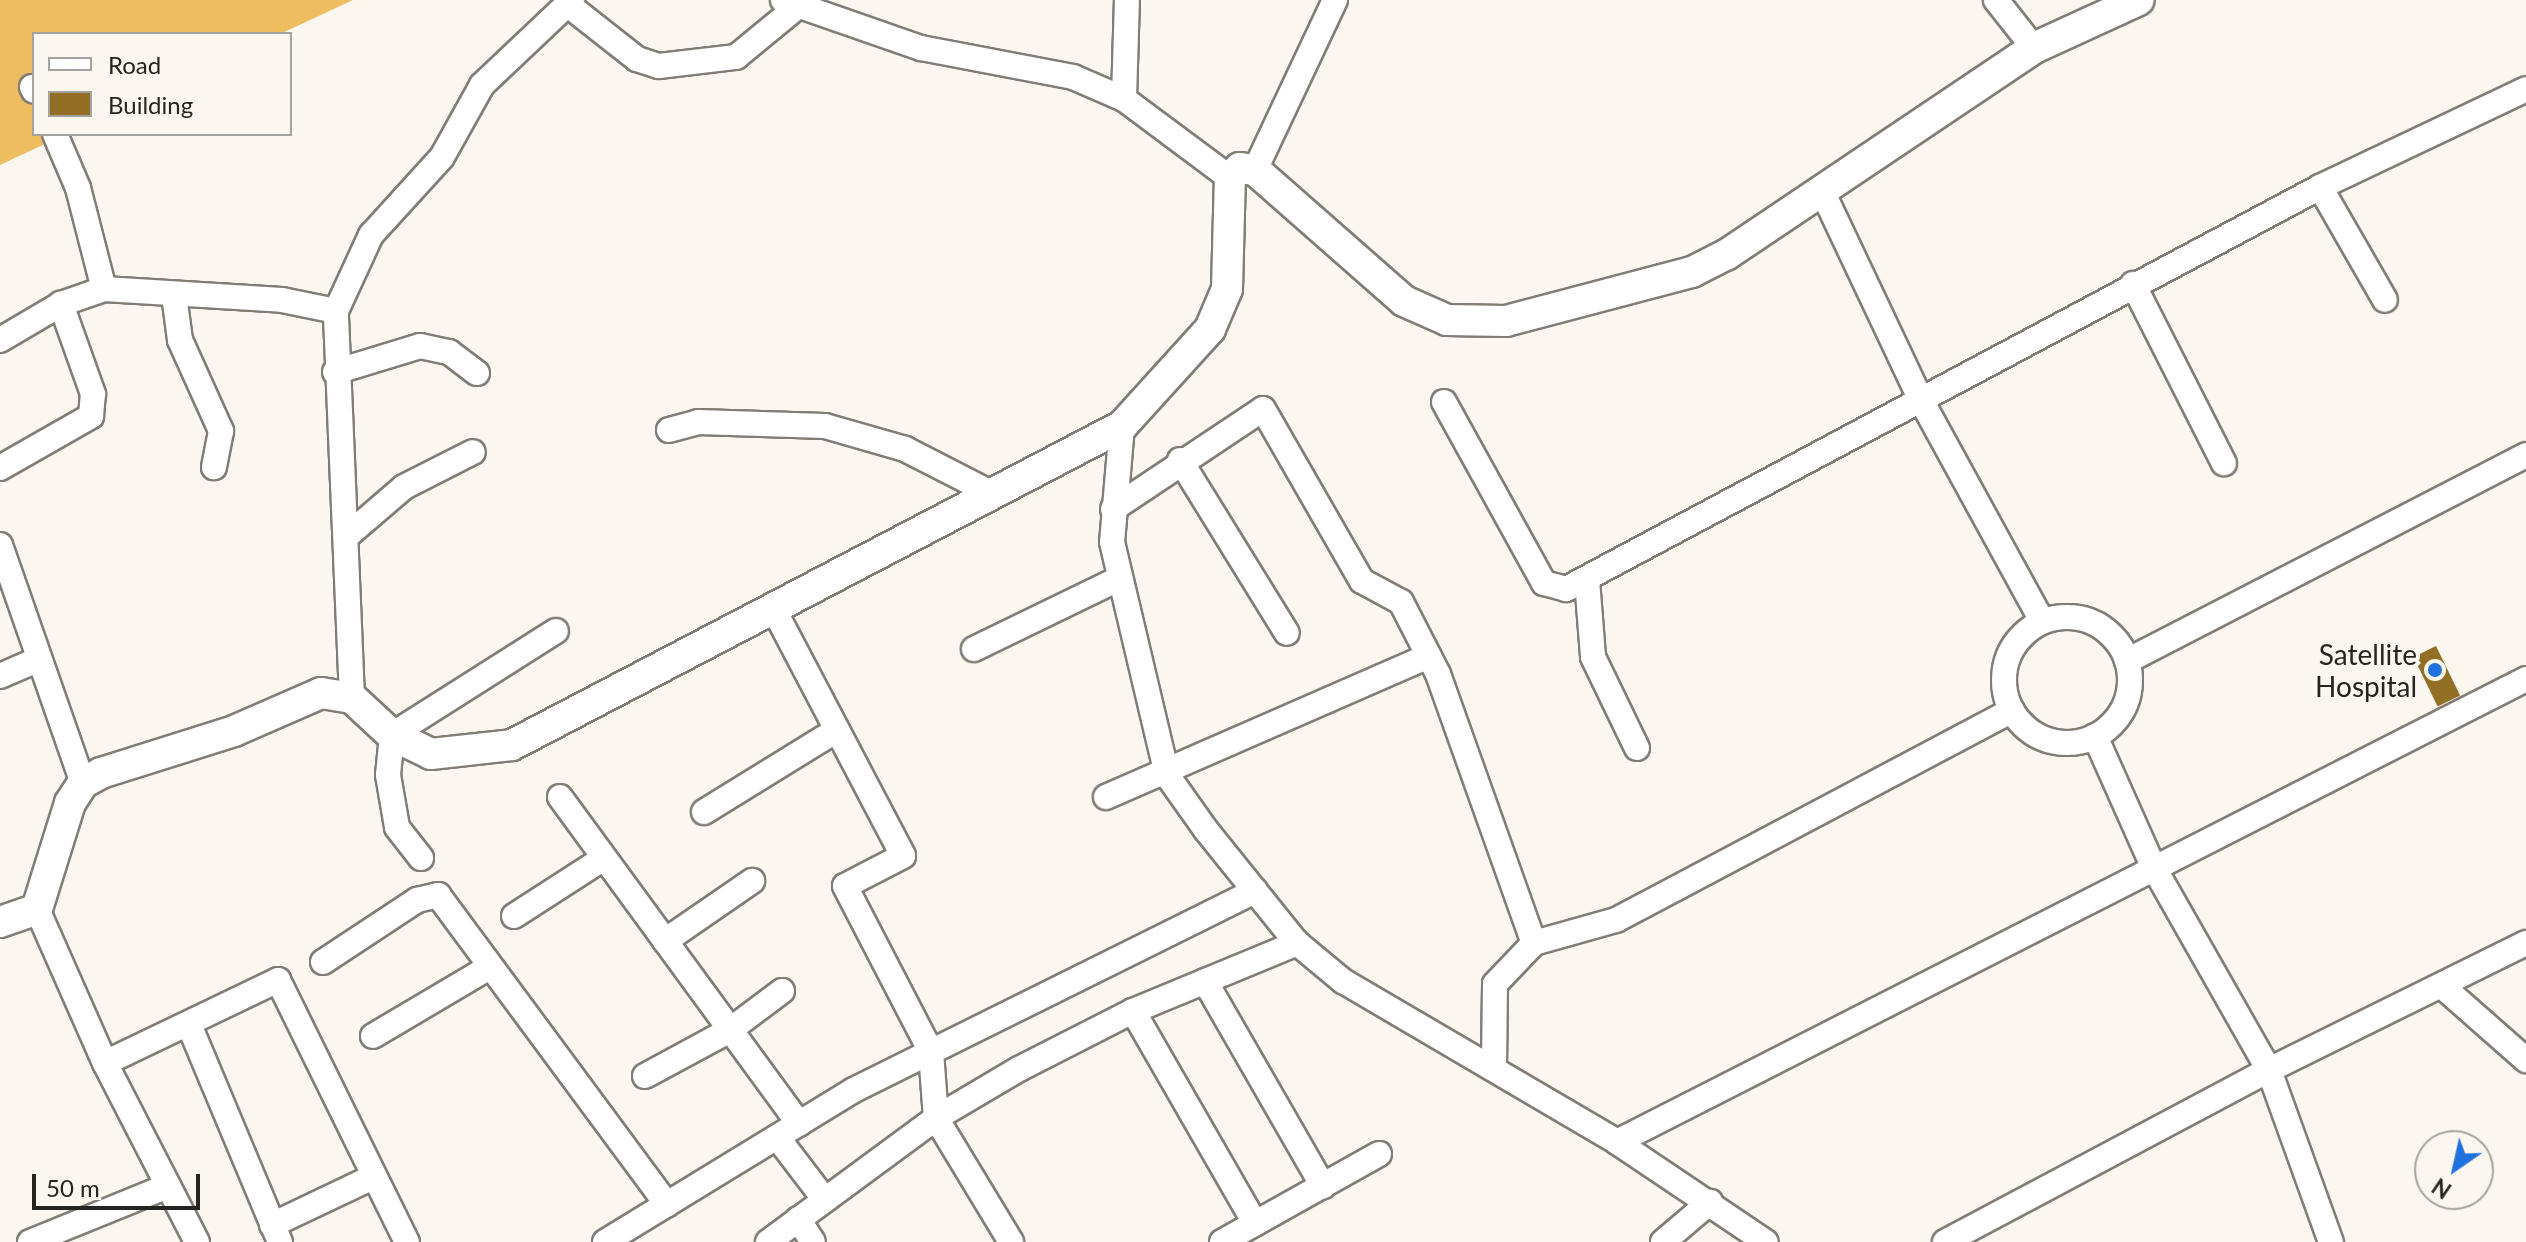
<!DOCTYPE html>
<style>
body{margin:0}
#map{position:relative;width:2526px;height:1242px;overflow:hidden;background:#fbf7ef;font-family:Lato,sans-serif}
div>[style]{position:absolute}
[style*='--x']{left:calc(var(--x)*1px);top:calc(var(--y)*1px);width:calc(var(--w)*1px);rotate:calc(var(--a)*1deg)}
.forest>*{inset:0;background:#edbd60}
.building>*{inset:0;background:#926f25;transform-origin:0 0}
.roads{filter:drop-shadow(2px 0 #817d76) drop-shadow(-2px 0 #817d76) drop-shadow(0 2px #817d76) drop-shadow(0 -2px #817d76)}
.minor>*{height:24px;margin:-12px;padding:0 12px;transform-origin:12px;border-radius:12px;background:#fff}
.minor>.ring{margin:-12px;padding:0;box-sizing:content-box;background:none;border:24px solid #fff;border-radius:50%}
.tertiary>*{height:30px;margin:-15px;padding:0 15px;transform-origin:15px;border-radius:15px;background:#fff}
.dots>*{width:22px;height:22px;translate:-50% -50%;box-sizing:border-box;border:4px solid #fbf7ef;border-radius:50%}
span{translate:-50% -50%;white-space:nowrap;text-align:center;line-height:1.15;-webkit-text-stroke:8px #fbf7ef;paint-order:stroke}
.poi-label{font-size:28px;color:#252421}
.right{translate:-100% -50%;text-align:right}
.legend{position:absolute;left:32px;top:32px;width:260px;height:104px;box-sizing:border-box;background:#fbf7ef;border:2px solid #a5a39d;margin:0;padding:10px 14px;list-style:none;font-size:24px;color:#252421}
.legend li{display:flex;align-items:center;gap:16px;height:40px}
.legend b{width:40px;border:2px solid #a5a39d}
.north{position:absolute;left:2414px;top:1130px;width:80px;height:80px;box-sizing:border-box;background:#fbf7ef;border:2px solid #a5a39d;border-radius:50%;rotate:214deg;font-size:22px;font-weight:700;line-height:32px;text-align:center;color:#252421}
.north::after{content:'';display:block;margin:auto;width:28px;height:36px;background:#1f72dd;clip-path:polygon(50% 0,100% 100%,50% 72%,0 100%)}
.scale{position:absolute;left:32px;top:1174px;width:168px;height:36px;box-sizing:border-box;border:4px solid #252421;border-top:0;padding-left:10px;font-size:24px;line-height:28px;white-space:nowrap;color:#252421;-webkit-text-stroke:6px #fbf7ef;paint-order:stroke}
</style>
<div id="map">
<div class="forest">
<i style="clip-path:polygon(0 0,353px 0,280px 34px,34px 34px,34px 134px,66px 134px,0 165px)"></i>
</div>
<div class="building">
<i style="left:2436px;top:646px;width:55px;height:25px;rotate:64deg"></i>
</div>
<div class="roads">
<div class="minor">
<i style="--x:783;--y:0;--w:146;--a:19.2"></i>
<i style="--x:921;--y:48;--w:155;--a:10.8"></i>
<i style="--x:1073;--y:77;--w:56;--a:23.3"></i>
<i style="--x:1124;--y:99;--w:132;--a:36.7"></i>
<i style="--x:1996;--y:0;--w:61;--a:51.6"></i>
<i style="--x:567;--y:4;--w:89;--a:38.2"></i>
<i style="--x:637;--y:59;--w:23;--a:18"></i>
<i style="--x:659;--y:66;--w:78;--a:-6.7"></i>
<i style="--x:736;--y:57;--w:80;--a:-39.4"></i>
<i style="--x:32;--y:87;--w:4;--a:63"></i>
<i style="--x:1124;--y:99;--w:99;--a:-88.3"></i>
<i style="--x:55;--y:134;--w:59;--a:66.9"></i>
<i style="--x:78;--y:188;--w:104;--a:75.6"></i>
<i style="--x:1255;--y:170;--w:188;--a:-64.8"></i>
<i style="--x:2320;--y:187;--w:130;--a:60.1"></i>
<i style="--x:1823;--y:193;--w:229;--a:64.7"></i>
<i style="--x:1921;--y:400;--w:252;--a:61.3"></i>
<i style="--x:2133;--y:284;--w:201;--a:63.1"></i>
<i style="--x:174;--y:295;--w:45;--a:82.4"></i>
<i style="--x:180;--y:340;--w:100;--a:65.7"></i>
<i style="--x:221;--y:431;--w:37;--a:101"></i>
<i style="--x:0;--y:340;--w:71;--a:-30.5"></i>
<i style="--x:61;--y:304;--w:46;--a:-19.2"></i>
<i style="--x:104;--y:289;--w:178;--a:3.5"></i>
<i style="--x:282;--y:300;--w:55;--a:11.5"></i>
<i style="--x:335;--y:372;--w:89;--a:-17"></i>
<i style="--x:420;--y:346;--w:30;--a:12"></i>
<i style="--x:449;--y:352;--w:35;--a:37"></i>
<i style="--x:1444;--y:402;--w:207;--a:61.1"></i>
<i style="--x:1544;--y:583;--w:23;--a:15"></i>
<i style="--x:1566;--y:589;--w:854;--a:-28.06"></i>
<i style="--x:2320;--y:187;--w:228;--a:-25.4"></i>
<i style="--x:1122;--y:426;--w:116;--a:94.9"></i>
<i style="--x:1112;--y:542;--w:239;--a:76.7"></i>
<i style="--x:1167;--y:775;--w:67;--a:54.7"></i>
<i style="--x:1206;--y:830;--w:145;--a:51.2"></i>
<i style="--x:1297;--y:943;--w:60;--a:39.6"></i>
<i style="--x:1343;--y:981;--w:318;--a:30.4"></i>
<i style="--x:1617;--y:1142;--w:179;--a:33.9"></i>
<i style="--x:669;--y:430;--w:30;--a:-15"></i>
<i style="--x:698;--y:422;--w:127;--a:1.8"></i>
<i style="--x:825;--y:426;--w:83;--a:16"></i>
<i style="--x:905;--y:449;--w:92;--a:27.1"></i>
<i style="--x:1180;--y:460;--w:203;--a:58.3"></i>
<i style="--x:0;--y:468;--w:105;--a:-29.7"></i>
<i style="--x:91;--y:416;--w:22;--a:-85"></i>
<i style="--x:93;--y:394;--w:96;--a:-109.6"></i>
<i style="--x:1113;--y:509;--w:180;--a:-33.7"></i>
<i style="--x:1263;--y:409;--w:198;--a:60.1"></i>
<i style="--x:1362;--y:581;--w:44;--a:28.3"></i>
<i style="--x:1401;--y:602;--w:81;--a:62.8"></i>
<i style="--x:1438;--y:674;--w:286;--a:70.4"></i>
<i style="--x:347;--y:536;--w:75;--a:-40.7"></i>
<i style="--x:404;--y:487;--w:77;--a:-26.9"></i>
<i style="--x:0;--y:545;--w:252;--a:70.8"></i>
<i style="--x:1587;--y:580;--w:77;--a:85.5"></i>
<i style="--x:1593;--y:657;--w:101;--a:64.2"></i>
<i style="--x:772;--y:606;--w:282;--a:62.3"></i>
<i style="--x:903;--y:856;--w:65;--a:152.7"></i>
<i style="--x:845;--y:886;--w:187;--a:62.6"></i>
<i style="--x:931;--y:1052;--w:66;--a:85.7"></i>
<i style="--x:936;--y:1118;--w:145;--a:58.8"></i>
<i class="ring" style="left:2004px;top:617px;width:102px;height:102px"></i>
<i style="--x:974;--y:649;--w:162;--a:-25.9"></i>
<i style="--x:2127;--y:661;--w:449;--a:-27.3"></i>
<i style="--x:0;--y:676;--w:40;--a:-23.4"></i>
<i style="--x:352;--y:698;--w:387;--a:-92.4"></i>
<i style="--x:336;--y:311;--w:84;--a:-65.3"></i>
<i style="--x:371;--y:235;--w:105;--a:-47.7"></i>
<i style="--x:442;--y:157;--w:82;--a:-60.9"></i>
<i style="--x:482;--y:85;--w:124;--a:-43.4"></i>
<i style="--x:2095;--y:736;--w:142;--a:66"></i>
<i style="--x:2153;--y:866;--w:235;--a:60.4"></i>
<i style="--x:2269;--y:1070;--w:183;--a:70.2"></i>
<i style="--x:560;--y:797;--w:405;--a:53.8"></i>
<i style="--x:1106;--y:797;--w:352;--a:-23.6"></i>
<i style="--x:704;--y:812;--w:156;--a:-31.7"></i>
<i style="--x:421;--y:858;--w:39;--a:-128"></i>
<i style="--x:397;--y:827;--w:53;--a:-99.8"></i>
<i style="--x:388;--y:775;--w:40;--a:-84.3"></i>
<i style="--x:392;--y:735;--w:194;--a:-32.4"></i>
<i style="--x:37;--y:909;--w:168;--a:66.2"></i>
<i style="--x:105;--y:1063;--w:201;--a:62.8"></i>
<i style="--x:514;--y:916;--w:107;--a:-32.8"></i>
<i style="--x:665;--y:941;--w:106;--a:-34.6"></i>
<i style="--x:323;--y:962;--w:113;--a:-33.4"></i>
<i style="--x:417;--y:900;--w:22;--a:-13"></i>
<i style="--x:438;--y:895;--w:385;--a:53.5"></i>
<i style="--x:1205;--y:981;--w:237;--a:60.1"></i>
<i style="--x:2443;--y:987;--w:111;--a:41.3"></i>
<i style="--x:1133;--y:1011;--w:245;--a:60.1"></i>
<i style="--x:190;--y:1027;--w:233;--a:67.3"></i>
<i style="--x:373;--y:1036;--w:134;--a:-30.6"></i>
<i style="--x:105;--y:1063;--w:192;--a:-25.6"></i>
<i style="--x:278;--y:980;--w:292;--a:63.8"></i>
<i style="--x:1494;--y:1067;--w:83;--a:-89.3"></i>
<i style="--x:1495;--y:984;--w:57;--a:-46.4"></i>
<i style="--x:1534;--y:943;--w:85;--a:-15.7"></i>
<i style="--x:1616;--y:920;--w:448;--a:-27.9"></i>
<i style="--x:645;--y:1076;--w:97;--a:-28.4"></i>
<i style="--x:730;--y:1030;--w:65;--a:-36.9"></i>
<i style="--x:777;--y:1137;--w:79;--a:52.7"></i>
<i style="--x:1617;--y:1142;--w:1020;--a:-26.99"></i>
<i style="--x:798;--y:1219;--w:27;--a:57"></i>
<i style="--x:272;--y:1225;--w:112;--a:-25.4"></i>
<i style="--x:30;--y:1242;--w:149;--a:-22.1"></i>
<i style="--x:605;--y:1242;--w:292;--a:-31.4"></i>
<i style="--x:854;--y:1090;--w:448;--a:-26.4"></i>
<i style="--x:768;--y:1242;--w:209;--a:-36.4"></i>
<i style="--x:936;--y:1118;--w:96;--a:-30.6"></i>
<i style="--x:1019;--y:1069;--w:128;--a:-27"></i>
<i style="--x:1133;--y:1011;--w:178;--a:-22.5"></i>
<i style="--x:1222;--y:1242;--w:180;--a:-29.3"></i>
<i style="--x:1663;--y:1242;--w:62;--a:-40.4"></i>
<i style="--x:1945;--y:1242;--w:367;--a:-28"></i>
<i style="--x:2269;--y:1070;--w:287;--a:-26.3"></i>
</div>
<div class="tertiary">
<i style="--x:0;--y:922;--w:39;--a:-19"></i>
<i style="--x:37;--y:909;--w:111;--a:-72.7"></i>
<i style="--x:70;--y:803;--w:24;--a:-57"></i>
<i style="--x:83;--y:783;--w:21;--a:-29"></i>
<i style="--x:101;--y:773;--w:139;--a:-17.5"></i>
<i style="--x:234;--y:731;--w:95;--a:-23.6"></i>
<i style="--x:321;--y:693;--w:31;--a:9"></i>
<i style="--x:352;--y:698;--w:54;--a:42.8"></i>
<i style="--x:392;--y:735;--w:43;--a:26"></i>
<i style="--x:431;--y:754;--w:81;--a:-6.3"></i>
<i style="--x:512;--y:745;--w:688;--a:-27.61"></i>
<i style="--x:1122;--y:426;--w:131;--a:-47.8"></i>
<i style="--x:1210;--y:329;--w:43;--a:-67"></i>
<i style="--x:1227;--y:289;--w:111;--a:-88.5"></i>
<i style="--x:1230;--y:178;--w:14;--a:-45"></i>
<i style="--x:1240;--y:168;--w:15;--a:8"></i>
<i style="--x:1255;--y:170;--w:198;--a:41.3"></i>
<i style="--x:1404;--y:301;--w:47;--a:23.8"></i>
<i style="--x:1447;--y:320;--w:59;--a:1"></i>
<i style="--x:1506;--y:321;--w:192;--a:-14.8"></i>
<i style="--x:1692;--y:272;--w:38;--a:-27"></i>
<i style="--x:1726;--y:255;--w:371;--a:-33.9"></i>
<i style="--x:2034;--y:48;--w:115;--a:-24.6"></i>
</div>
</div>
<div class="dots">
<i style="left:2435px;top:670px;background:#1f72dd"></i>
</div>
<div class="poi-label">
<span class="right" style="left:2417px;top:670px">Satellite<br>Hospital</span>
</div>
<ul class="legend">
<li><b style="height:10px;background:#fff"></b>Road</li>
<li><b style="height:22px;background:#926f25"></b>Building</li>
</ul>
<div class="north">N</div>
<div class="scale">50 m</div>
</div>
